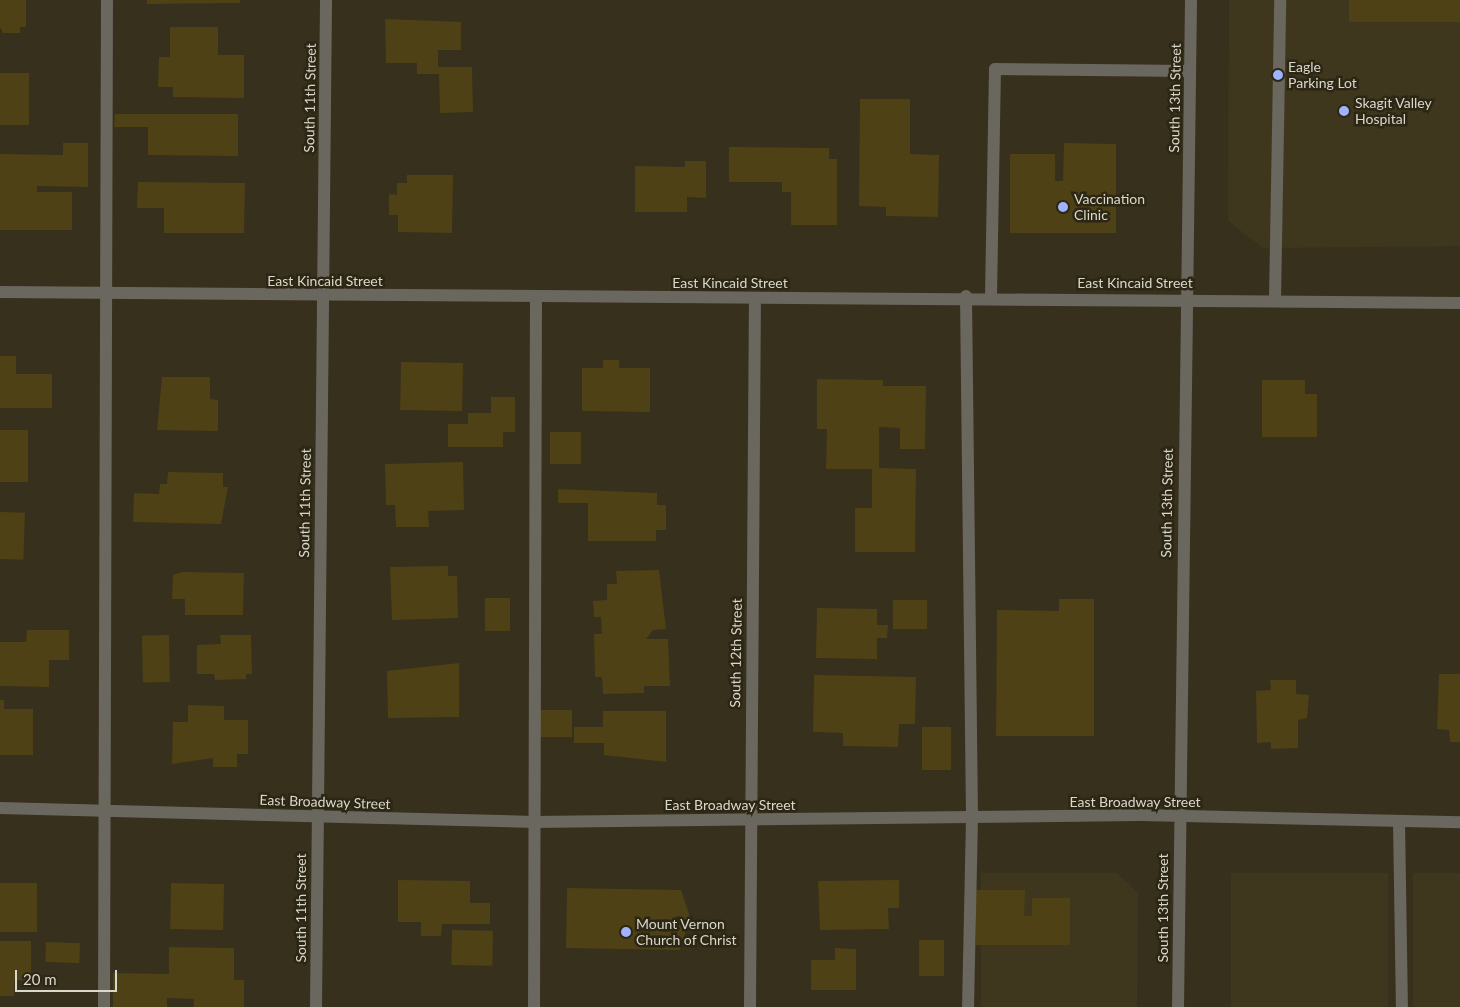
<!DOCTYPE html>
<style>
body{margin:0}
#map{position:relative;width:1460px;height:1007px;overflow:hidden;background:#36301d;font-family:Lato,sans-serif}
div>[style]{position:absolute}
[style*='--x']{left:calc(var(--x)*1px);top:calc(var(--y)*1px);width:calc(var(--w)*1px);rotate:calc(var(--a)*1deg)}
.built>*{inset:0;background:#3f371d;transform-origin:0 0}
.building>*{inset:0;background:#4e4115;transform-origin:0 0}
.service>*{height:12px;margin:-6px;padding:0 6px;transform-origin:6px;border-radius:6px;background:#6a675e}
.minor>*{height:12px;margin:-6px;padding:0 6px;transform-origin:6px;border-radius:6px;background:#6a675e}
.dots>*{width:14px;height:14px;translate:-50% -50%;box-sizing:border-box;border:2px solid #2c2614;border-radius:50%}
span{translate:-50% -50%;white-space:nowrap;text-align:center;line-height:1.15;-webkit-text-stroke:5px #2c2614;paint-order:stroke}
.poi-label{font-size:14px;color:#dad7cb}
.left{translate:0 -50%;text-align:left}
.street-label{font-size:14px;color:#dad7cb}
.scale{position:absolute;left:15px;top:970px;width:102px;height:22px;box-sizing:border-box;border:2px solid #dad7cb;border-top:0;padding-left:6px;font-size:15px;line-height:18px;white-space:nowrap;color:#dad7cb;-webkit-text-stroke:4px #2c2614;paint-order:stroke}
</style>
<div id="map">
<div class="built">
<i style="clip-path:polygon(1229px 0,1460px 0,1460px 246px,1263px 248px,1228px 221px)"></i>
<i style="clip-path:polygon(981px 873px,1117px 873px,1138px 893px,1137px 1007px,981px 1007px)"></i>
<i style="left:1231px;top:873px;width:157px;height:134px"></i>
<i style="left:1413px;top:873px;width:47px;height:134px"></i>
</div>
<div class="building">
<i style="clip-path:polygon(0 0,26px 0,26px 27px,20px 27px,20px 33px,3px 33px,0 27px)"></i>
<i style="clip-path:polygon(147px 0,240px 0,240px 3px,147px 4px)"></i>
<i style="left:1349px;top:0;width:111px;height:22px"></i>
<i style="clip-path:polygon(385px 19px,461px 22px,461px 50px,438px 50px,438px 67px,472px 67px,473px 112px,440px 113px,439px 74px,417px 74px,417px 63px,386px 63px)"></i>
<i style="clip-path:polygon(170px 27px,218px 27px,218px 55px,244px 55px,244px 98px,173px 97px,173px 87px,158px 87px,159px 57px,170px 57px)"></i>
<i style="left:0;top:73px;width:29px;height:52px"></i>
<i style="clip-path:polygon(860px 99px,910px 99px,910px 154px,939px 155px,938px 217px,886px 216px,886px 207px,859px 206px)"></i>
<i style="clip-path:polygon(115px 114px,238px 114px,238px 156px,148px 155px,148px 127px,114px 127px)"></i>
<i style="clip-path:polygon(63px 143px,88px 143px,88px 187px,37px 186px,37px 192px,72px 192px,72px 230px,0 230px,0 154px,63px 155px)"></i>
<i style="clip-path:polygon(1064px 143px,1116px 144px,1116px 233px,1010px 233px,1010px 154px,1055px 154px,1055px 181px,1063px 181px)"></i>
<i style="clip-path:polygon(729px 147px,829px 148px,829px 159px,837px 159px,837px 225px,791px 225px,791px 192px,782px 192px,782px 182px,729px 182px)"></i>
<i style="clip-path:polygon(685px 161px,706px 161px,706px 198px,687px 197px,687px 212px,635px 212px,635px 166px,685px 167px)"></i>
<i style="clip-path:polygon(407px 175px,453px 175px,452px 233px,398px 232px,398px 215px,389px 215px,389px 194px,397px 195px,397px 183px,407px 183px)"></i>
<i style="clip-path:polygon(138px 182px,245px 183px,244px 233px,164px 233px,164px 208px,137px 208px)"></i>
<i style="clip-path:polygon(0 356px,16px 356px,16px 374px,52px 374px,52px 408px,0 408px)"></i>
<i style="clip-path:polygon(603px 360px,619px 360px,619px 368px,650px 368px,650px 412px,582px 411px,582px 368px,603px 368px)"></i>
<i style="left:401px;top:362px;width:62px;height:48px;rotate:1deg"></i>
<i style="clip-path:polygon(162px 377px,210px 377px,210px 399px,218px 400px,218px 431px,157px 430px)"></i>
<i style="clip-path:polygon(817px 379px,883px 380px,883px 386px,926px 386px,925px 449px,900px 449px,900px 428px,879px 427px,879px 468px,916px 469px,915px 552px,855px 552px,855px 508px,872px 508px,872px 469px,826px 469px,827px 429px,817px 429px)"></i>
<i style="clip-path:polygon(1262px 380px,1305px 380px,1305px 394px,1317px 394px,1317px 437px,1262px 437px)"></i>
<i style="clip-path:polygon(491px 397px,515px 397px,515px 432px,503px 432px,503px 447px,448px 447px,448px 424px,468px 424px,468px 413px,491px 413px)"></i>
<i style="left:0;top:430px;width:28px;height:52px"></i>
<i style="left:550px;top:432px;width:31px;height:32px"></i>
<i style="clip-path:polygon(463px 462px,464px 510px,428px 511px,429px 527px,396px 527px,395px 505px,386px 505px,385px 464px)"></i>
<i style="clip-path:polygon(168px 472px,223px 473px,223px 487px,228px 487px,221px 524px,133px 522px,134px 493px,159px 494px,160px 484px,167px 484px)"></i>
<i style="clip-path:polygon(558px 489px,657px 493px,657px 505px,666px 505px,666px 530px,656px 530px,656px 541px,588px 541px,588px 503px,558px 503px)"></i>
<i style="left:0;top:512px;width:25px;height:47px;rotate:2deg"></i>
<i style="clip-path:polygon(448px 566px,448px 576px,457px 576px,458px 618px,392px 620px,390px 567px)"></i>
<i style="clip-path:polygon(659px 570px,666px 629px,653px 630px,646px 639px,668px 639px,670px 686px,644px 686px,644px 693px,603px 694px,602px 677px,595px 677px,594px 634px,602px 634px,601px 617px,594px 617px,593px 601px,607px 600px,607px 584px,617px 584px,616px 571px)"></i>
<i style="clip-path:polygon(182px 572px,244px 573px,243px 615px,185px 615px,185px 599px,172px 599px,173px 575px)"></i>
<i style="left:485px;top:598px;width:25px;height:33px"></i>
<i style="clip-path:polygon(1059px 599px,1094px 599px,1094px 736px,996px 736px,997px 610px,1059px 611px)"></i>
<i style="left:927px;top:600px;width:29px;height:34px;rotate:90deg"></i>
<i style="clip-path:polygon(817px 608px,877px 609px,877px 625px,888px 625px,887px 638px,877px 638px,877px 659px,816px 658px)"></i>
<i style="clip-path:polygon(27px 630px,69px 630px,69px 660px,49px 660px,49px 687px,0 686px,0 642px,26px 642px)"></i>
<i style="left:169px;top:635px;width:47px;height:27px;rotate:89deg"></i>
<i style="clip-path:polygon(220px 635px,251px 635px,252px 674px,246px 674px,246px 679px,215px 680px,214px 674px,197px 674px,197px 645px,221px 644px)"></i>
<i style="clip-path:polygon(459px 663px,459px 717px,388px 718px,387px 671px)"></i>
<i style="clip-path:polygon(1439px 674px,1460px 674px,1460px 742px,1450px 742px,1449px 730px,1437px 729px)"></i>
<i style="clip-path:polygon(814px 675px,916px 677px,915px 724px,899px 724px,898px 747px,843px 746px,843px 733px,813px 732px)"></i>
<i style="clip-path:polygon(1270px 680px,1296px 680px,1296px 694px,1309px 695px,1307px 718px,1298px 720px,1298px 748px,1271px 749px,1271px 742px,1257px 743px,1256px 691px,1271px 690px)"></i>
<i style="clip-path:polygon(0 700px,4px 700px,4px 709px,33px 709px,33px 755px,0 755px)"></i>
<i style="clip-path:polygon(188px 705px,224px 706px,224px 720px,248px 720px,248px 754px,237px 754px,237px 767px,213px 767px,213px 758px,172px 764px,173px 722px,188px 722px)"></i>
<i style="left:539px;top:710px;width:33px;height:27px"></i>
<i style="clip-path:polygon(603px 711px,666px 711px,666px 762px,604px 755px,604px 743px,574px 743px,574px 727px,603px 727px)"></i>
<i style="left:922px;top:727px;width:29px;height:43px"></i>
<i style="clip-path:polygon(398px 880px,470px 881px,470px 903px,490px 903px,490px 924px,442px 924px,441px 936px,421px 936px,421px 922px,398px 922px)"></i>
<i style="clip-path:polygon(899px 880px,899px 908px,888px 908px,889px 929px,820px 930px,818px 881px)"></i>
<i style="left:0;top:883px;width:37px;height:49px"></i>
<i style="left:171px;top:883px;width:53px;height:46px;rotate:1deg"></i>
<i style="clip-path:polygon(567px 888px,681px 890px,690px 917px,680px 950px,566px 948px)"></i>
<i style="clip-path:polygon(976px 890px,1025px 890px,1024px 916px,1032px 916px,1032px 898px,1070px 898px,1070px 945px,976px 945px)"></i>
<i style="left:452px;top:930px;width:41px;height:35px;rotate:1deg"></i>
<i style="left:919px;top:940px;width:25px;height:36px"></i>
<i style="clip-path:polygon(0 941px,31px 941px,31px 980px,14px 980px,14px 996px,0 996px)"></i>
<i style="left:46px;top:942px;width:34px;height:20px;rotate:2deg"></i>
<i style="clip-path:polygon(169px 947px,234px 948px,234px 980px,244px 980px,244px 1007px,194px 1007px,194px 999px,167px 998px,167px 1007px,113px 1007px,113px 973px,169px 974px)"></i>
<i style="clip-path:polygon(835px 948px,856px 949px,856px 990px,811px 990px,811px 960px,835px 960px)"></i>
</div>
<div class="service">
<i style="--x:966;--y:296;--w:522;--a:89.34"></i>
<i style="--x:972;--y:818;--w:189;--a:91.2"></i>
<i style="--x:991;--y:297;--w:228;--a:-89"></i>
<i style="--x:995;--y:69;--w:195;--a:0.6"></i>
<i style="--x:1275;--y:300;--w:300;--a:-89"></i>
<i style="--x:1399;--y:821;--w:186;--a:89.1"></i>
<i style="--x:104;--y:1007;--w:1007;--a:-89.83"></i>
<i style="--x:534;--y:1007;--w:711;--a:-89.84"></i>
</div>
<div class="minor">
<i style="--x:0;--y:292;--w:1460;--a:0.43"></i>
<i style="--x:0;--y:808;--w:534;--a:1.5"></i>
<i style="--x:534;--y:822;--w:607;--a:-0.66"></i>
<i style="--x:1141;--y:815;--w:319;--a:1.3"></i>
<i style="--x:316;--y:1007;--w:1007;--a:-89.43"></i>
<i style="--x:750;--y:1007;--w:708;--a:-89.6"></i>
<i style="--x:1178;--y:1007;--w:1007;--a:-89.26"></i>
</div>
<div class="dots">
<i style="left:1278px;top:75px;background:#a0b3fd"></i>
<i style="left:1344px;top:111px;background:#a0b3fd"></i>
<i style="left:1063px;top:207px;background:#a0b3fd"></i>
<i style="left:626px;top:932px;background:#a0b3fd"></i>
</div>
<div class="poi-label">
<span class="left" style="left:1288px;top:75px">Eagle<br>Parking Lot</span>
<span class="left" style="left:1355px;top:111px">Skagit Valley<br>Hospital</span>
<span class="left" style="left:1074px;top:207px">Vaccination<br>Clinic</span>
<span class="left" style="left:636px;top:932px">Mount Vernon<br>Church of Christ</span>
</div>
<div class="street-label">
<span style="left:310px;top:98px;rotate:-89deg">South 11th Street</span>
<span style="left:1175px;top:98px;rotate:-89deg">South 13th Street</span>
<span style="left:325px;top:281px">East Kincaid Street</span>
<span style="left:730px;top:283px">East Kincaid Street</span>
<span style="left:1135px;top:283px">East Kincaid Street</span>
<span style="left:305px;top:503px;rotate:-89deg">South 11th Street</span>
<span style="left:1167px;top:503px;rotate:-89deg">South 13th Street</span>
<span style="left:736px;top:653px;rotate:-89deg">South 12th Street</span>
<span style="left:325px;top:802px;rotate:2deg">East Broadway Street</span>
<span style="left:1135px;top:802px">East Broadway Street</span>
<span style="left:730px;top:805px">East Broadway Street</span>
<span style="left:301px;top:908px;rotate:-90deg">South 11th Street</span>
<span style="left:1163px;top:908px;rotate:-90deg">South 13th Street</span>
</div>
<div class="scale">20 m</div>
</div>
